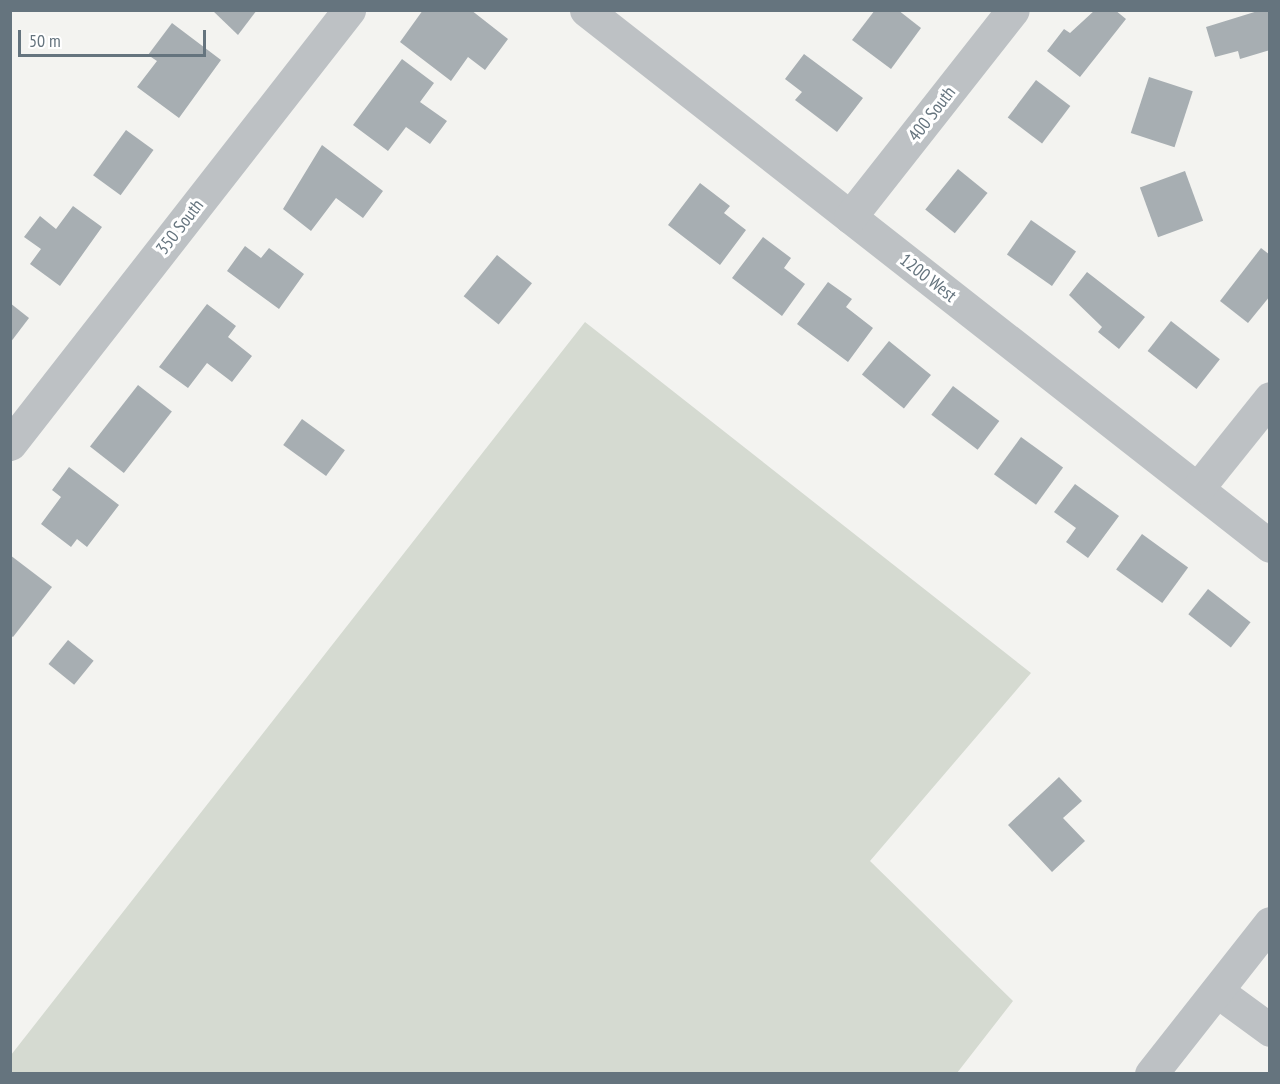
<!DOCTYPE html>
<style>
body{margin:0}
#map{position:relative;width:1280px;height:1084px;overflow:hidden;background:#f3f3f0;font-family:"PT Sans Narrow",sans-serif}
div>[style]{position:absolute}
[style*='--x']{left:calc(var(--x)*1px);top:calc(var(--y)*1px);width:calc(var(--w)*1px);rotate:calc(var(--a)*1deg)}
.green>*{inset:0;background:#d5dad1}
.building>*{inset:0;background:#a7aeb2;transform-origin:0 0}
.minor>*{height:33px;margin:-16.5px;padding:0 16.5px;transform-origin:16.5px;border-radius:16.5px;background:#bdc1c4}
span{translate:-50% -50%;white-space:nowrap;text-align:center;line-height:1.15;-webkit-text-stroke:6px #fff;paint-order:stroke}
.street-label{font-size:18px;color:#65747e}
.frame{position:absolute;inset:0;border:12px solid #65747e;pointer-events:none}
.scale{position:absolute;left:18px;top:30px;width:188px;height:27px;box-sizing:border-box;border:3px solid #65747e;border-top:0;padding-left:8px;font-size:18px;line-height:21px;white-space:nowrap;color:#65747e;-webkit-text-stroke:4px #fff;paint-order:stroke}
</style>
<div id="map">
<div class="green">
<i style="clip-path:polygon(585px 322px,1031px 673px,870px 861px,1013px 1001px,957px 1073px,11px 1073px,11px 1055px)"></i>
</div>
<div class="building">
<i style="clip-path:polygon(212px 10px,257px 10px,238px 35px)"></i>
<i style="clip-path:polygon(423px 10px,471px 10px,508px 39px,485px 70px,468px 57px,451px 81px,400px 42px)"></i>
<i style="clip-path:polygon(875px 10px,898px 10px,921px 28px,891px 69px,852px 40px)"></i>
<i style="clip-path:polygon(1095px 10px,1115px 10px,1126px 19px,1080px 77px,1047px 51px,1064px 29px,1070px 33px)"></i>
<i style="clip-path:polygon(1261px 10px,1270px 10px,1270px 50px,1240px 59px,1238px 51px,1215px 57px,1206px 27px)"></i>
<i style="clip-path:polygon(172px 23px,221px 60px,179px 118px,137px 87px,157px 61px,148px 55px)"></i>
<i style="clip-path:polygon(804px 54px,863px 98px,837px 132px,795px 100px,802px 92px,785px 79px)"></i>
<i style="clip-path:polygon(402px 59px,434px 83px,420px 102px,447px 121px,430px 144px,406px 127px,388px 151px,353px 125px)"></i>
<i style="left:1149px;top:77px;width:46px;height:59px;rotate:18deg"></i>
<i style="left:1036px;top:80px;width:43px;height:47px;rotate:37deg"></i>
<i style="left:126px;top:130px;width:34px;height:56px;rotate:36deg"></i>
<i style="clip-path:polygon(322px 145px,383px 191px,363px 218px,336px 198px,311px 231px,283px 209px)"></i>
<i style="left:958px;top:169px;width:38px;height:52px;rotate:39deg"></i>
<i style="left:1185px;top:171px;width:53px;height:48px;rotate:70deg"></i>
<i style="clip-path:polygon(700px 183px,730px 206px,724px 213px,746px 230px,720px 265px,668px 225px)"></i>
<i style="clip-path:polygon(73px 206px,102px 227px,60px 286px,30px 264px,41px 249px,24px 237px,40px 216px,56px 229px)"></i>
<i style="left:1031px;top:220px;width:55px;height:42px;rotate:35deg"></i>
<i style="clip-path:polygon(763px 237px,791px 258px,784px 268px,805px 284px,782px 316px,732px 278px)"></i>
<i style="clip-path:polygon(245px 246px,261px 258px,269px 248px,304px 274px,279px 309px,227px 271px)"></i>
<i style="clip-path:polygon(1261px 248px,1270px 255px,1270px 296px,1248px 323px,1220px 301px)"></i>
<i style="left:497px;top:255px;width:45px;height:53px;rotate:39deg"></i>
<i style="clip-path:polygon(1087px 272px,1145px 317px,1119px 349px,1098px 332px,1102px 327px,1069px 295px)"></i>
<i style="clip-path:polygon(828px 282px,852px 299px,846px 307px,873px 328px,848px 362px,797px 324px)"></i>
<i style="clip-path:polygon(10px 303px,29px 318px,10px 343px)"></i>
<i style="clip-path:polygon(207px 304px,236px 326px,228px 337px,252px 356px,232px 382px,207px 363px,188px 388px,159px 367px)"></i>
<i style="left:1171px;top:321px;width:62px;height:38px;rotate:38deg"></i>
<i style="left:889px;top:341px;width:54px;height:43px;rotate:39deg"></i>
<i style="left:138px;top:385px;width:43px;height:78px;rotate:38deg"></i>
<i style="left:953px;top:386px;width:58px;height:36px;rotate:37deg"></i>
<i style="left:302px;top:419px;width:53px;height:32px;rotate:36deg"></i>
<i style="left:1021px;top:437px;width:52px;height:46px;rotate:36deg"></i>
<i style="clip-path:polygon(69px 467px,119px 505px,87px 547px,77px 539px,71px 547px,41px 524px,61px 497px,52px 490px)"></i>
<i style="clip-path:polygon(1075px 484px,1119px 516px,1088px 558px,1066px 542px,1076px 528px,1054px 512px)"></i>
<i style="left:1142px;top:534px;width:57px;height:44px;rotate:36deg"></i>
<i style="clip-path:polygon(10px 555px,52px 587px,13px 637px,10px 635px)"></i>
<i style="left:1208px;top:589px;width:54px;height:32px;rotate:38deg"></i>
<i style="left:68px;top:640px;width:33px;height:31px;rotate:39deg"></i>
<i style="clip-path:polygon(1059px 777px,1082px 801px,1063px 818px,1085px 841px,1052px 872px,1008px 825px)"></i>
</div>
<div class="minor">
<i style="--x:586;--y:10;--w:869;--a:38.08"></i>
<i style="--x:850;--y:217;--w:263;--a:-51.8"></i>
<i style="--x:10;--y:444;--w:551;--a:-52.01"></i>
<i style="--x:1198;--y:488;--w:115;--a:-51.3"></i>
<i style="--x:1217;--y:991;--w:66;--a:36.3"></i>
<i style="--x:1151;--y:1074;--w:192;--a:-51.8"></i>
</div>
<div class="street-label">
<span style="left:932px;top:114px;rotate:-52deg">400 South</span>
<span style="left:180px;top:227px;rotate:-52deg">350 South</span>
<span style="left:928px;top:278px;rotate:38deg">1200 West</span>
</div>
<div class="frame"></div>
<div class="scale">50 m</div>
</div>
